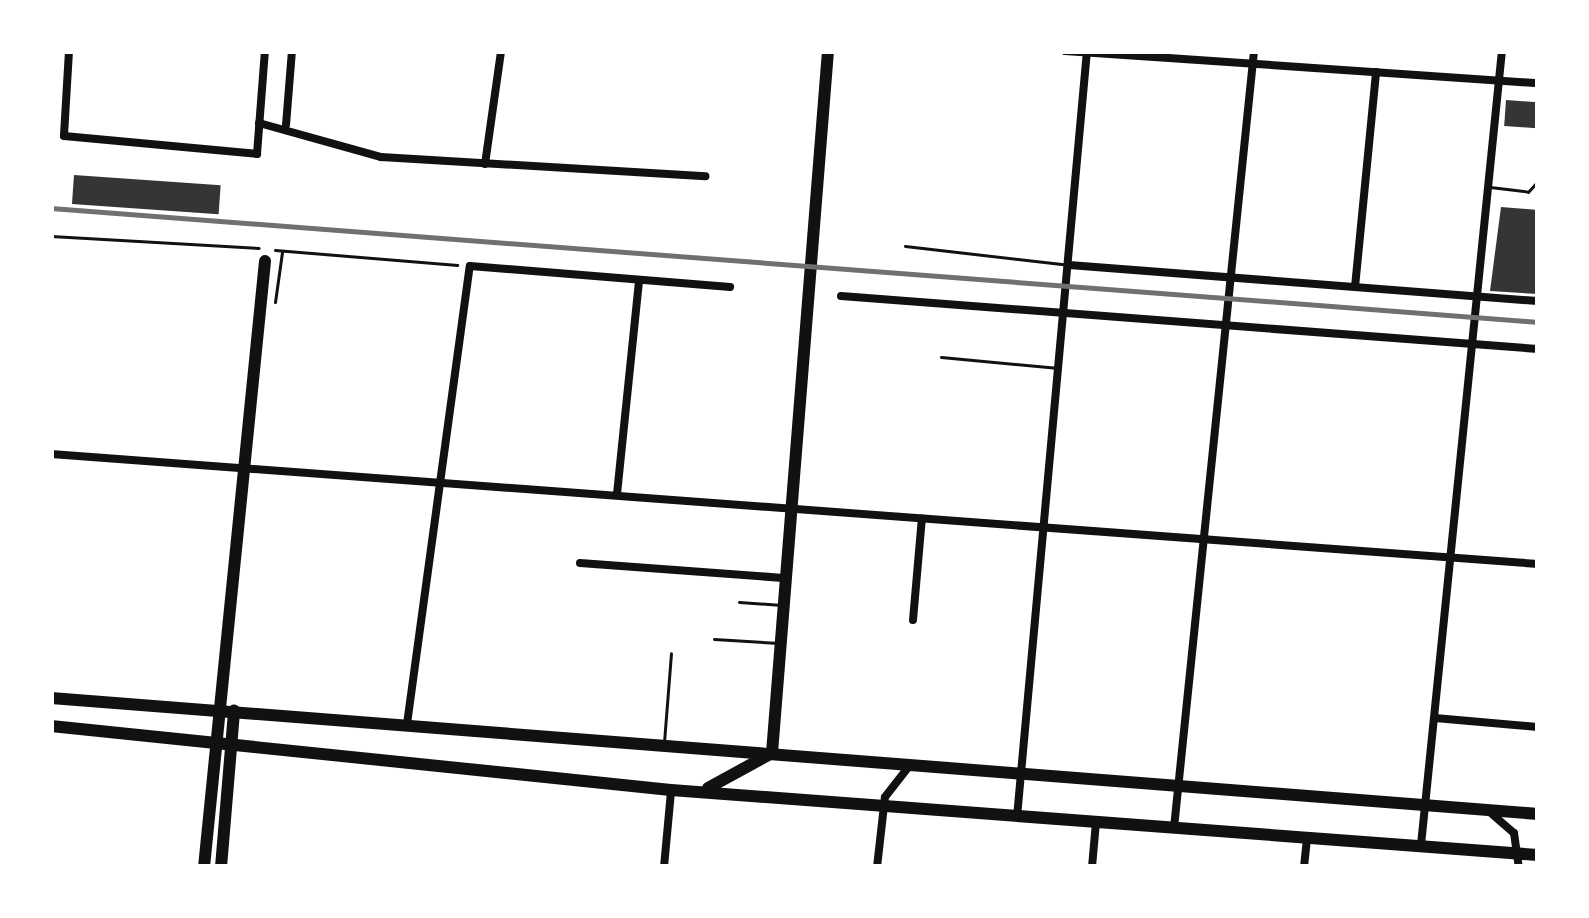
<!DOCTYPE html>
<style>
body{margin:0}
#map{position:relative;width:1589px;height:918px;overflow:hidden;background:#fff;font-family:Inter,sans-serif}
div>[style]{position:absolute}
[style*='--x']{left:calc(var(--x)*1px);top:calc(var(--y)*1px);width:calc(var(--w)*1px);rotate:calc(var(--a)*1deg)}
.building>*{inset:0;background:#353535;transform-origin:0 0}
.path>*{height:3px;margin:-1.5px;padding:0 1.5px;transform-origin:1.5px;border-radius:1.5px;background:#111}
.service>*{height:3px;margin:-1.5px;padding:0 1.5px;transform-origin:1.5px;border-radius:1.5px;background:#111}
.minor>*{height:8px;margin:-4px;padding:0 4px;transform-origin:4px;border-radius:4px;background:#111}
.primary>*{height:12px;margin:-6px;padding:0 6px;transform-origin:6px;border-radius:6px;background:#111}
.rail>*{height:4.5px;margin:-2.25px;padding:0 2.25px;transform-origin:2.25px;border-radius:2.25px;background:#707070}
span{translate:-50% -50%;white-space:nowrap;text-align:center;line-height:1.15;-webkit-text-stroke:12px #fff;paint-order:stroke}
.frame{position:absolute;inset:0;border:54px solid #fff;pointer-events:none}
</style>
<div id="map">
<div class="building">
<i style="left:1506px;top:100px;width:32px;height:26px;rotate:4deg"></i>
<i style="left:74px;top:175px;width:147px;height:29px;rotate:4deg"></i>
<i style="clip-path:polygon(1501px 207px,1538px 210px,1538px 294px,1490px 291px)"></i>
</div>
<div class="path">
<i style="--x:51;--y:236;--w:208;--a:3.3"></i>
<i style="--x:275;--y:250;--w:183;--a:4.7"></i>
<i style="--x:275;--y:302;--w:50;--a:-82"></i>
</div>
<div class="service">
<i style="--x:1490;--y:187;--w:38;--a:7"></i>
<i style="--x:1528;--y:192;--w:15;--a:-48"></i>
<i style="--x:905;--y:246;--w:164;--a:6.6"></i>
<i style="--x:941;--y:357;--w:118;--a:5.4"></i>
<i style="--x:739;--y:602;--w:43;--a:4"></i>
<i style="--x:714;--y:639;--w:65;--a:3.5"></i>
<i style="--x:664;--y:742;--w:89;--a:-85.5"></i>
</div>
<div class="minor">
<i style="--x:69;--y:51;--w:85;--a:93.4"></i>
<i style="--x:64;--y:136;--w:194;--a:5.3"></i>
<i style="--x:257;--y:154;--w:103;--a:-85.6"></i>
<i style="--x:1065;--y:51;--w:474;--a:3.9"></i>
<i style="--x:259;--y:123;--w:127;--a:15.6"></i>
<i style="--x:381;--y:157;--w:325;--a:3.4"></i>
<i style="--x:286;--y:125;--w:74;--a:-85.4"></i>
<i style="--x:485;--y:164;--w:114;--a:-81.9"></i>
<i style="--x:1069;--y:265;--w:470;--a:4.4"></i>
<i style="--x:1355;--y:287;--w:216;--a:-84.4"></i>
<i style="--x:841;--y:296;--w:699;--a:4.35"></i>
<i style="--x:51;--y:454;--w:1491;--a:4.23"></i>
<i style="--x:617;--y:494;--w:215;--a:-84.1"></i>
<i style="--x:580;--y:563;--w:207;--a:4.2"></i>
<i style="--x:913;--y:620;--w:102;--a:-85"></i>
<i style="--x:1435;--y:718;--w:103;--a:5"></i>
<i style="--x:407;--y:724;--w:462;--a:-82.2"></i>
<i style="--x:470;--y:266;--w:261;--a:4.6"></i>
<i style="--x:1492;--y:814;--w:29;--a:41"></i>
<i style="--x:1514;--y:833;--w:34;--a:82"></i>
<i style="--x:1017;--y:817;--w:769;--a:-84.78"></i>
<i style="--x:1174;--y:828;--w:781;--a:-84.12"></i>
<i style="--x:1421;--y:845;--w:798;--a:-84.18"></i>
<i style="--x:664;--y:867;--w:76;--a:-84.7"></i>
<i style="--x:877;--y:867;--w:70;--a:-83.5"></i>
<i style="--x:885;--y:797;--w:39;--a:-52"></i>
<i style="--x:1092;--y:867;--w:45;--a:-84.9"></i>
<i style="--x:1304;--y:867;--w:29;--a:-84"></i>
</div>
<div class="primary">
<i style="--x:51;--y:698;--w:1492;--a:4.46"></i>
<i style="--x:51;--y:726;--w:623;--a:5.89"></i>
<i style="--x:671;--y:790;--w:869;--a:4.29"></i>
<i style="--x:708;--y:788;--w:73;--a:-28.7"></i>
<i style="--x:772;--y:753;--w:704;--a:-85.44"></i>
<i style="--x:204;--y:867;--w:609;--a:-84.25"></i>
<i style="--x:221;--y:867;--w:157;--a:-85.2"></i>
</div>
<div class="rail">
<i style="--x:51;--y:208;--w:1491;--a:4.38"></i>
</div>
<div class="frame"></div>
</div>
